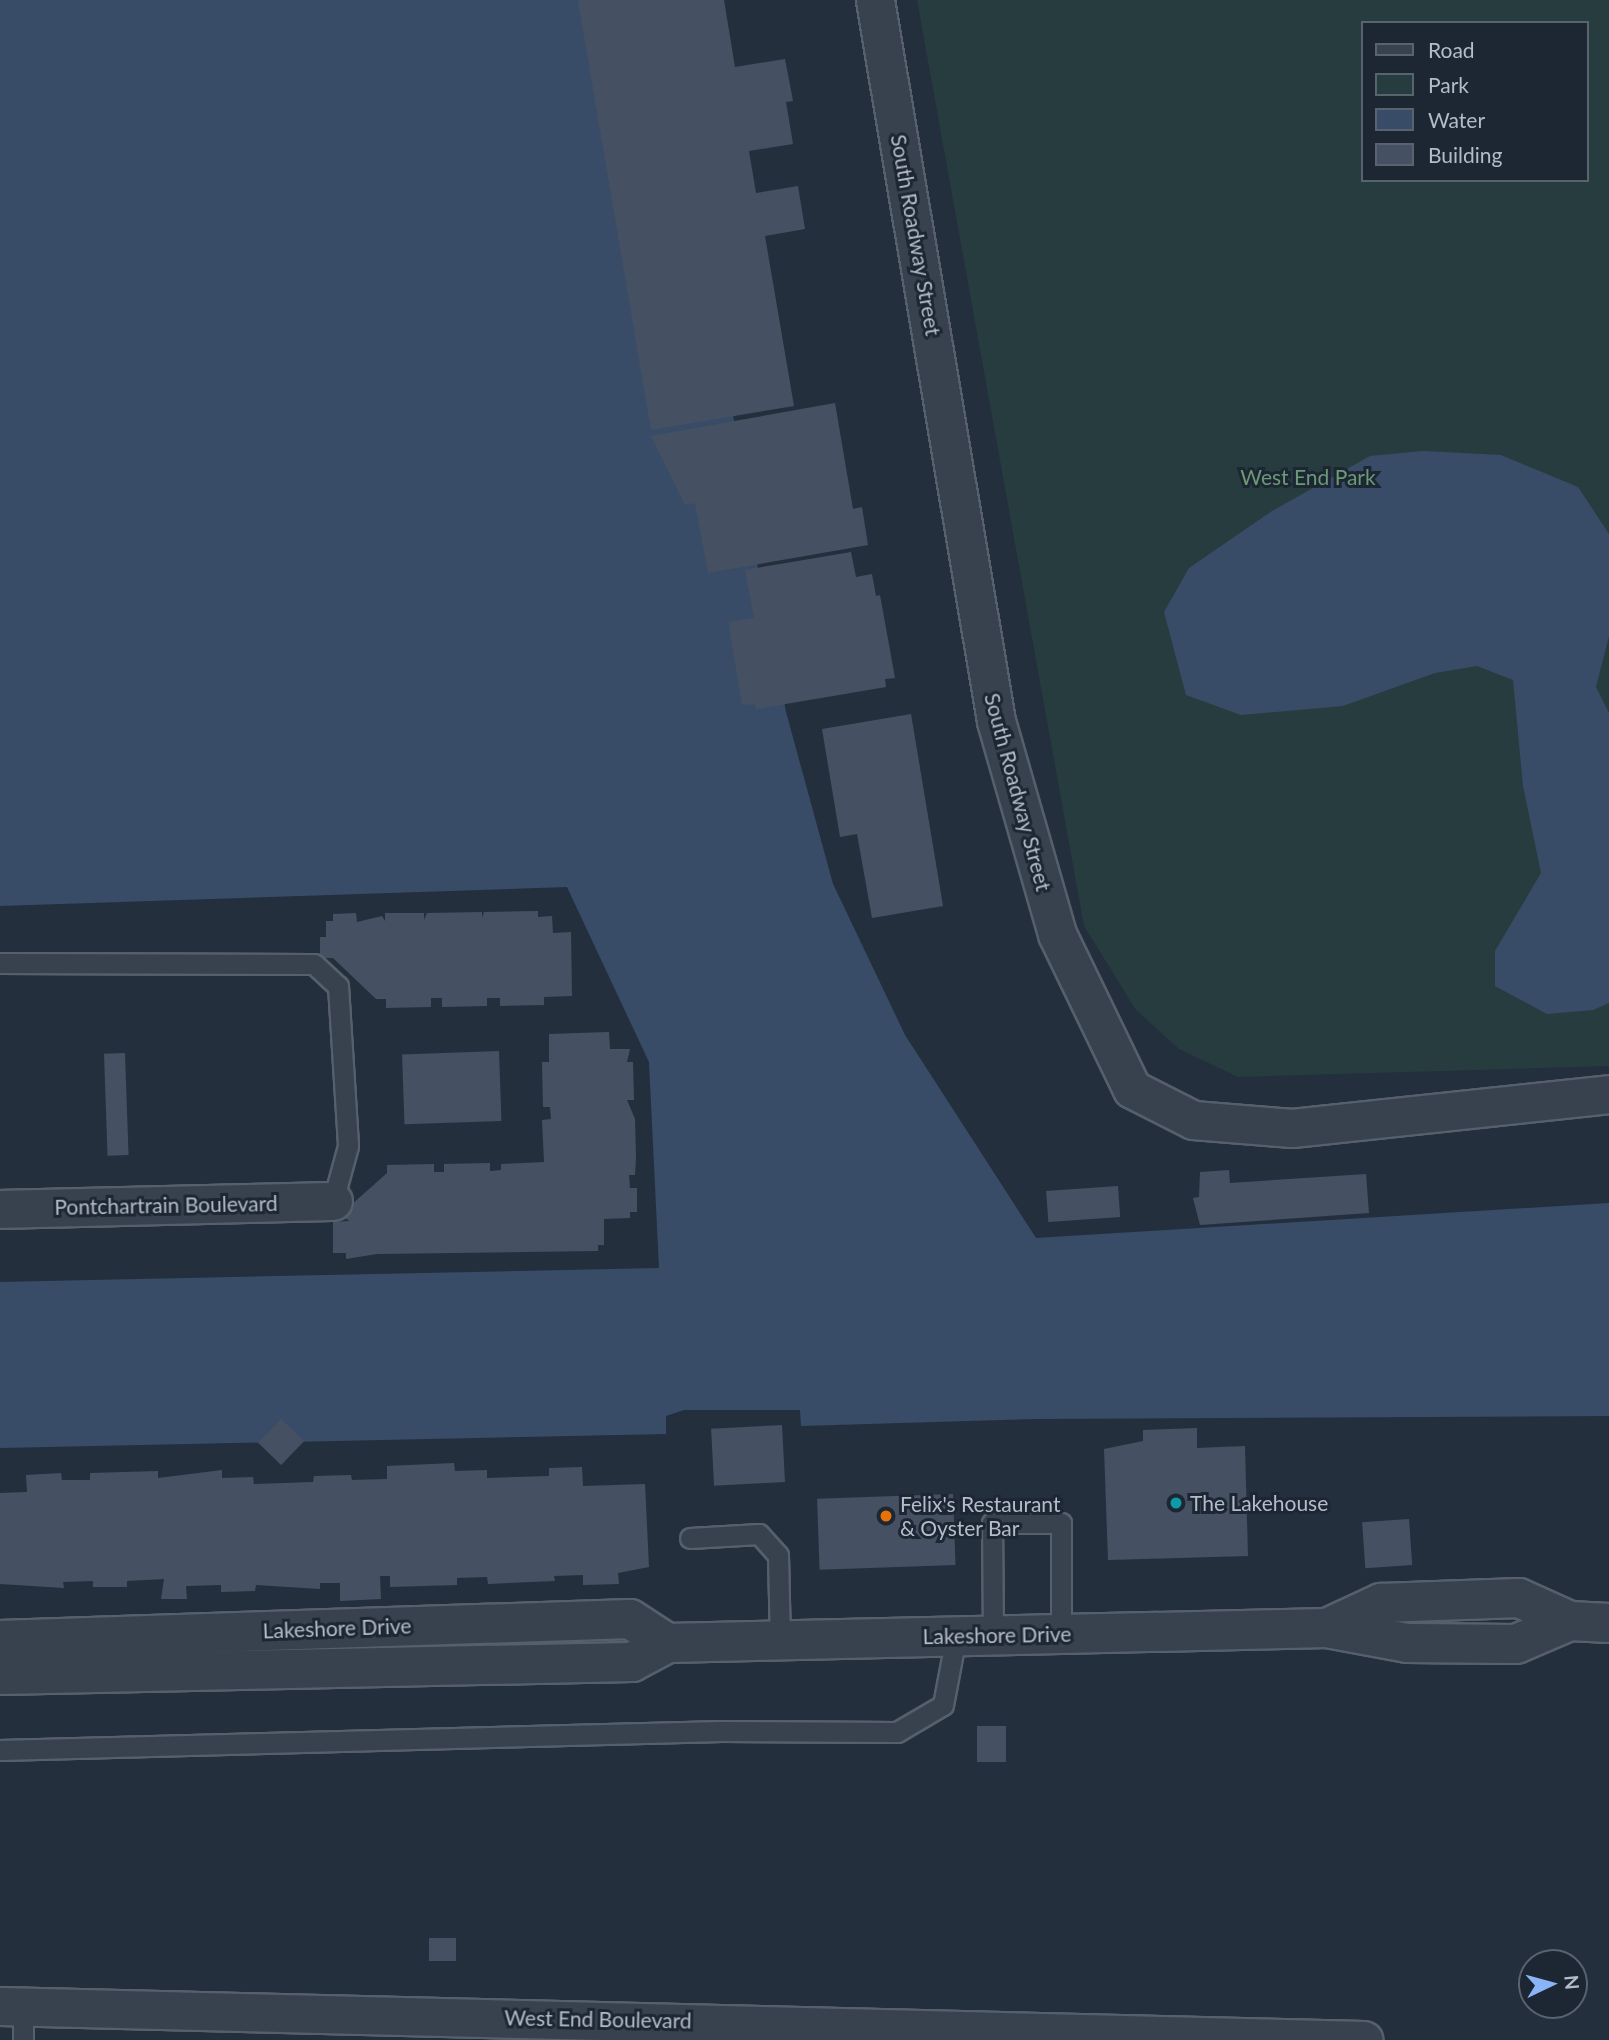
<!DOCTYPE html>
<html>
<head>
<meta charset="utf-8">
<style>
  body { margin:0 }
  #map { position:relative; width:1609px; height:2040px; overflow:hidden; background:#242f3e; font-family:Lato,sans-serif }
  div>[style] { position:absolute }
  .green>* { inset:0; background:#263c3f }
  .water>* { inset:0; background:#394c67 }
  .building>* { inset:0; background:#455162; transform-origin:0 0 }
  .roads { filter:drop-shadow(2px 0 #565f6c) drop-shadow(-2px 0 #565f6c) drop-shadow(0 2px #565f6c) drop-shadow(0 -2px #565f6c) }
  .service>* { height:19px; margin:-9.5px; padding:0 9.5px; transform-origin:9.5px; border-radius:9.5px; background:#38414e }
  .minor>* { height:37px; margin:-18.5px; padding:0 18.5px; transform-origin:18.5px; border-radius:18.5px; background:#38414e }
  .tertiary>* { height:38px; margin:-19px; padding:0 19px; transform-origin:19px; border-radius:19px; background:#38414e }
  .dots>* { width:19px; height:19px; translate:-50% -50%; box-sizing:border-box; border:4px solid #1d2633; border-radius:50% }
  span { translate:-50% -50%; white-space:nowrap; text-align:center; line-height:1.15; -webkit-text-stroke:6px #1d2633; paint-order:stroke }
  .street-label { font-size:21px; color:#b4bcc9 }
  .park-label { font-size:21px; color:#6b9a76 }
  .poi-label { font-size:21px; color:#b4bcc9 }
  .left { translate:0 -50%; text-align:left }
  .legend { position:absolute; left:1361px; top:21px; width:228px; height:161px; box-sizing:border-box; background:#1d2633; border:2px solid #59626f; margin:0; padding:9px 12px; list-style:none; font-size:21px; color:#b4bcc9 }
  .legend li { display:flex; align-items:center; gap:14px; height:35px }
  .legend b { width:35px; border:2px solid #59626f }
  .north { position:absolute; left:1518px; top:1949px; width:70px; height:70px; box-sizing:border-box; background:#1d2633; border:2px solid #59626f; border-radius:50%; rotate:85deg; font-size:19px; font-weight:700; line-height:28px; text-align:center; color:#b4bcc9 }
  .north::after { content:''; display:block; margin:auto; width:24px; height:32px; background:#8ab4f8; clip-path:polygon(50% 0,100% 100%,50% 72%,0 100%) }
</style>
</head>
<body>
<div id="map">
  <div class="green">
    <i style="clip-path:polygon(evenodd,917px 0,1609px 0,1609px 1066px,1238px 1077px,1179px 1049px,1136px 1010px,1084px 926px,917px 0,1362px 23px,1586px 23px,1586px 180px,1362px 180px,1362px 23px)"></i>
  </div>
  <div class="water">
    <i style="clip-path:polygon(0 0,674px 0,747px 512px,786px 712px,833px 884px,905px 1035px,1036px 1238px,1609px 1203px,1609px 1416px,1034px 1419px,801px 1426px,800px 1410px,684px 1410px,666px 1416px,666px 1434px,0 1448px,0 1282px,659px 1268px,649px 1062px,567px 887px,0 906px)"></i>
    <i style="clip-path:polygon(1423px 451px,1501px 455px,1578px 487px,1609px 534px,1609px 636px,1596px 687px,1609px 713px,1609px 1003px,1593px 1010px,1547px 1014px,1495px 986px,1495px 951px,1541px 873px,1523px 786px,1513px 680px,1477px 666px,1435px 673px,1343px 706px,1241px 715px,1186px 695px,1164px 612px,1189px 568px,1272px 511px,1370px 456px)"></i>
  </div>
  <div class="building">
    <i style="clip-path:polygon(578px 0,724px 0,735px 67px,785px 59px,793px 101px,786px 102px,793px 144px,749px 151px,756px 193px,798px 186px,805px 229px,765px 236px,794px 406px,651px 430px)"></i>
    <i style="clip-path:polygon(835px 403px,853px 509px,862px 507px,868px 545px,708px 573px,695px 503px,685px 505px,651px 436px)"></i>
    <i style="clip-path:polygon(851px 552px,856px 577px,872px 574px,876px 596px,880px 595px,895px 678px,885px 679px,886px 687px,756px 709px,755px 704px,742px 705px,729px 627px,729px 622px,754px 618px,745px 570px)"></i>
    <i style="clip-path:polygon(911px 714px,943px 906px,872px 918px,857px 834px,840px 837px,822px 729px)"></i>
    <i style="clip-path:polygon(538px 911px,538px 917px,552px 916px,553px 933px,571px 932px,572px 996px,544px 997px,544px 1005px,500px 1006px,500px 998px,487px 998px,487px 1006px,442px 1007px,442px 998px,431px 998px,431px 1007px,386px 1008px,386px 999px,376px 999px,333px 958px,320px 958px,320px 937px,326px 937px,326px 921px,333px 921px,333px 914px,356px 913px,357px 922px,382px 916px,385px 921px,385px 913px,424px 913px,424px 920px,427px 913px,482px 912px,482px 918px,484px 912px)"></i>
    <i style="clip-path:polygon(609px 1032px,610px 1049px,630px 1049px,627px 1062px,633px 1062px,634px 1100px,627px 1100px,635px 1119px,636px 1157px,635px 1175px,629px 1175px,630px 1188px,637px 1188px,637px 1212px,630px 1212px,630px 1218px,604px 1219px,604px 1245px,598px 1245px,598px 1251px,377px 1254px,346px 1259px,346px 1253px,333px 1253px,333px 1222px,349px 1221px,341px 1214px,387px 1173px,387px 1165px,434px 1164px,434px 1172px,444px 1172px,444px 1164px,490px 1163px,490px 1171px,501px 1170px,501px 1164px,544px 1162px,542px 1120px,551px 1119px,550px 1107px,543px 1107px,542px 1062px,549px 1062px,549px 1034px)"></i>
    <i style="left:499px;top:1051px;width:70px;height:97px;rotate:88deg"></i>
    <i style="left:125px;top:1053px;width:102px;height:21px;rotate:88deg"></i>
    <i style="clip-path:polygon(1229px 1170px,1230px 1183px,1366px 1174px,1369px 1213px,1200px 1225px,1193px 1198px,1199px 1197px,1200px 1172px)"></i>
    <i style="left:1118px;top:1186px;width:31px;height:72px;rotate:86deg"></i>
    <i style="left:281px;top:1419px;width:32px;height:33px;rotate:44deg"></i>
    <i style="left:782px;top:1425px;width:57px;height:71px;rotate:87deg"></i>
    <i style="clip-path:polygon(1197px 1428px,1197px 1448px,1245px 1446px,1248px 1556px,1108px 1560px,1104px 1449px,1143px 1441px,1143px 1430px)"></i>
    <i style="clip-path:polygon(454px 1463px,455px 1471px,487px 1470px,487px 1478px,549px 1476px,549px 1468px,582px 1467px,583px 1486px,645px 1484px,649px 1567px,618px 1573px,619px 1584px,583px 1585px,583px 1575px,554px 1576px,555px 1581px,488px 1584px,487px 1577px,457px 1578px,457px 1585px,390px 1587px,390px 1576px,380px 1576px,381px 1599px,340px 1601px,340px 1583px,320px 1583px,320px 1589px,256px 1585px,255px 1591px,221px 1592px,221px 1585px,186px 1586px,187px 1599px,161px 1599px,164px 1579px,127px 1581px,127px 1587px,93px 1587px,93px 1581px,63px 1582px,64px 1588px,0 1584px,0 1493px,27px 1492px,26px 1475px,61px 1473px,62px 1480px,90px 1480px,90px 1473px,158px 1471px,158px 1478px,222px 1470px,222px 1478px,253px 1477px,254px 1484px,313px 1482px,314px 1476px,351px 1475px,352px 1480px,387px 1479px,387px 1466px)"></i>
    <i style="left:953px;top:1494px;width:71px;height:136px;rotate:88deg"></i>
    <i style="left:1409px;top:1519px;width:46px;height:47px;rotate:86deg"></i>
    <i style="left:977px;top:1726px;width:29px;height:36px"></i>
    <i style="left:456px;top:1938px;width:23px;height:27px;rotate:90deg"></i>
  </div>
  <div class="roads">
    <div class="service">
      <i style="left:0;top:963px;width:314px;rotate:0.2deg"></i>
      <i style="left:314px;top:964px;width:33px;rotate:43deg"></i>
      <i style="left:338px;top:986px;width:160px;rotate:86.4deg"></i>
      <i style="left:348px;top:1146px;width:57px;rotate:105.3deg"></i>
      <i style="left:690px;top:1538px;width:69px;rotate:-3.3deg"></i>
      <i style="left:759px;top:1534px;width:28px;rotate:48deg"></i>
      <i style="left:778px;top:1555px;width:85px;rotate:88.7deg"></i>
      <i style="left:993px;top:1635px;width:112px;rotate:-90.5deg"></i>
      <i style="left:992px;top:1523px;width:69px"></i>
      <i style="left:1061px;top:1523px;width:111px;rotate:90deg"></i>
      <i style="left:0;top:1750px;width:722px;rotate:-1.51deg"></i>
      <i style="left:722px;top:1731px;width:175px;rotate:0.3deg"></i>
      <i style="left:897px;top:1732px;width:53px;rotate:-30.4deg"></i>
      <i style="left:943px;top:1705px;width:70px;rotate:-79.3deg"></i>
      <i style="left:23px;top:2040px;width:34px;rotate:-90deg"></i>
    </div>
    <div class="minor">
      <i style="left:875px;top:0;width:731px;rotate:80.47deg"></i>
      <i style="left:996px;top:721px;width:222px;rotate:74deg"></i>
      <i style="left:1057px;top:934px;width:172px;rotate:64.2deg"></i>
      <i style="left:1132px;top:1089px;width:68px;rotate:26.9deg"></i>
      <i style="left:1193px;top:1120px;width:99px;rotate:4.6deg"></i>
      <i style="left:1292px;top:1128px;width:319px;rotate:-6.1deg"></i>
      <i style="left:0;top:1209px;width:333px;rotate:-1.4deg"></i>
      <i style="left:0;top:2006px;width:1364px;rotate:1.43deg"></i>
    </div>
    <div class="tertiary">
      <i style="left:1327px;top:1628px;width:60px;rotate:-24.8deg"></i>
      <i style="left:1381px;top:1603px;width:138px;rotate:-2.1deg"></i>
      <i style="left:1519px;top:1598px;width:56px;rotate:24.3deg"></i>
      <i style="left:1570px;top:1621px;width:39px;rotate:3deg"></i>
      <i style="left:0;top:1640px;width:630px;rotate:-1.91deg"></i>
      <i style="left:630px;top:1619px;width:44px;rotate:33deg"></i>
      <i style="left:0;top:1675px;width:632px;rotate:-1.18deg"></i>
      <i style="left:632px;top:1662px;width:40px;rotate:-28deg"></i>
      <i style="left:667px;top:1643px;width:660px;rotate:-1.3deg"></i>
      <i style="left:1327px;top:1628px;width:81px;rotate:10.6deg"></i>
      <i style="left:1407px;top:1643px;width:109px;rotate:0.5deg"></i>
      <i style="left:1516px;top:1644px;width:59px;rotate:-23.1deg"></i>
    </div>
  </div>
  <div class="dots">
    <i style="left:1176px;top:1503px;background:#0f9aa8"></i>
    <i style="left:886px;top:1516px;background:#e8710a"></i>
  </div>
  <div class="street-label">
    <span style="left:916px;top:235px;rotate:80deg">South Roadway Street</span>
    <span style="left:1018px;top:792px;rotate:75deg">South Roadway Street</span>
    <span style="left:166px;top:1205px;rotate:-1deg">Pontchartrain Boulevard</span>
    <span style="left:337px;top:1628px;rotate:-2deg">Lakeshore Drive</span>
    <span style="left:997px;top:1635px;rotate:-1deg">Lakeshore Drive</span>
    <span style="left:598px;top:2019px;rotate:1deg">West End Boulevard</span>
  </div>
  <div class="park-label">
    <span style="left:1308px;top:477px">West End Park</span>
  </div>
  <div class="poi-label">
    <span class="left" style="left:1190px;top:1503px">The Lakehouse</span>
    <span class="left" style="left:900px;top:1516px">Felix's Restaurant<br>&amp; Oyster Bar</span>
  </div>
  <ul class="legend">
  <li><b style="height:9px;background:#38414e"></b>Road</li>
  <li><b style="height:19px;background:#263c3f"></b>Park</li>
  <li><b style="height:19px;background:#394c67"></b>Water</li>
  <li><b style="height:19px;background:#455162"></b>Building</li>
  </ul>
  <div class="north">N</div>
</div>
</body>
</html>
